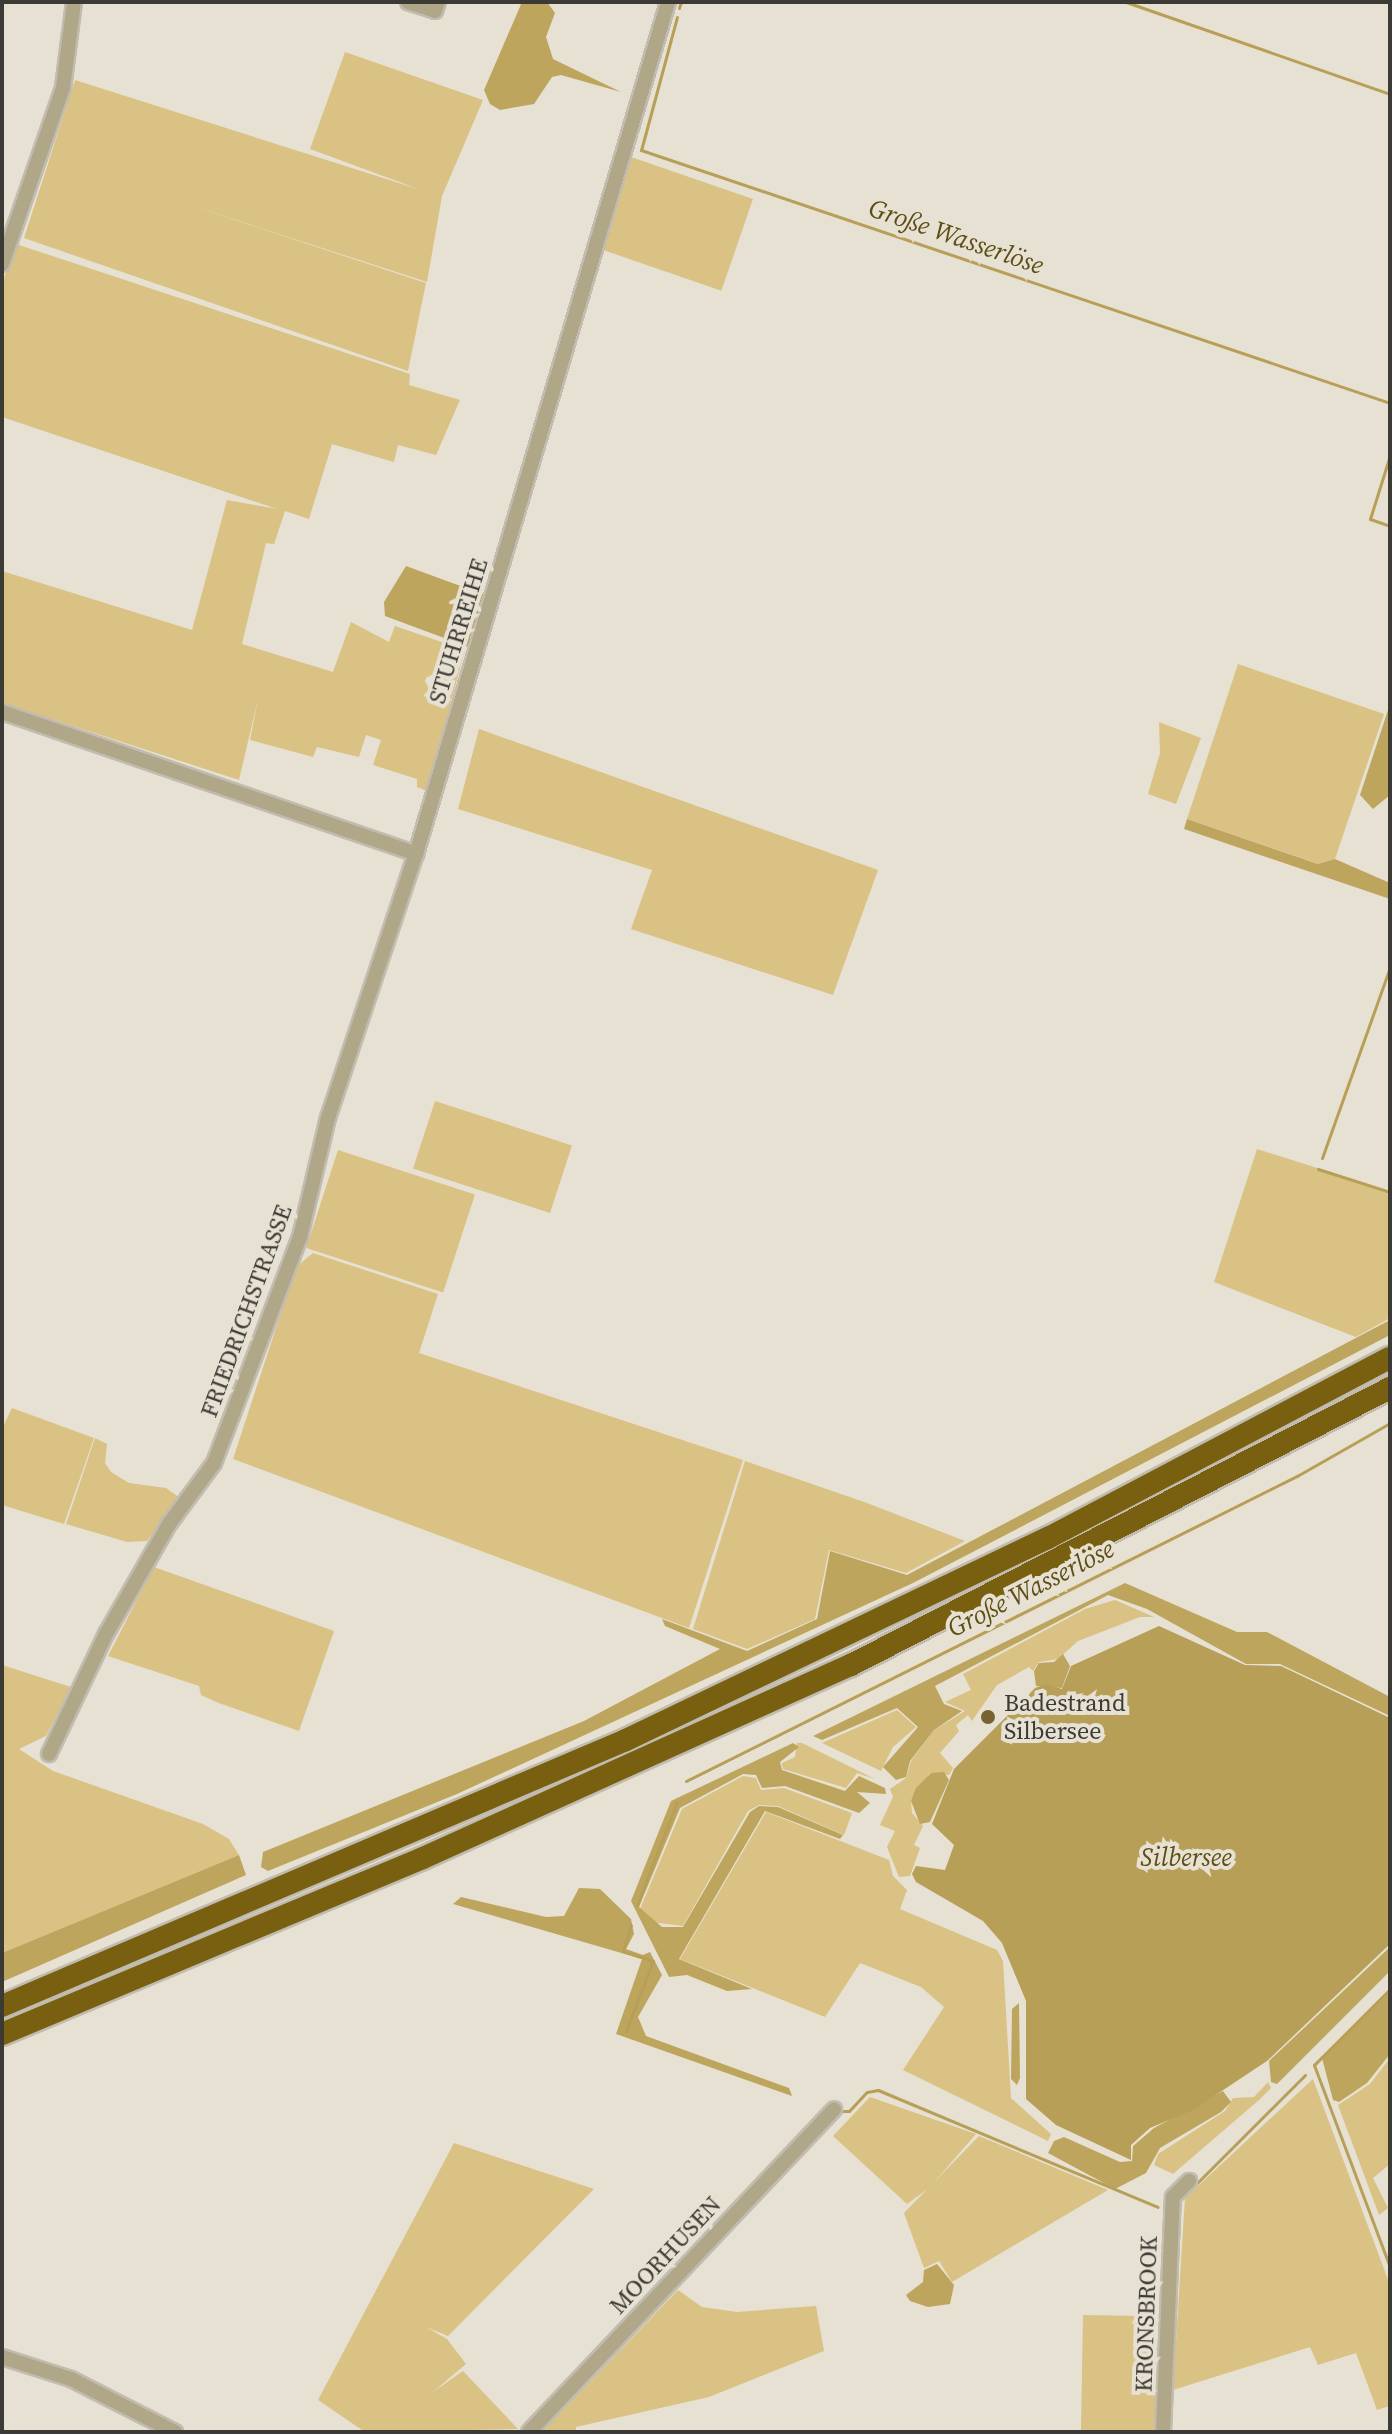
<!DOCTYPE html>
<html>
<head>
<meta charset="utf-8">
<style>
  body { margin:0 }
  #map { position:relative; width:1392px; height:2434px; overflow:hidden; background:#e6e1d2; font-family:"Source Serif 4",serif }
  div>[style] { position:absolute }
  .green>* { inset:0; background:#d9c283; transform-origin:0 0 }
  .forest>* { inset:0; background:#bea55d }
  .water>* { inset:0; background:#b89f57 }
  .stream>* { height:3px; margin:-1.5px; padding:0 1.5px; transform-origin:1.5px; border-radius:1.5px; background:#b89f57 }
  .roads { filter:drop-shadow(2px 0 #c1bcaf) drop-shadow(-2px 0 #c1bcaf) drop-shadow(0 2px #c1bcaf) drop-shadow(0 -2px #c1bcaf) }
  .minor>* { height:14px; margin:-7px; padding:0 7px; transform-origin:7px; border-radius:7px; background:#b0a688 }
  .highway>* { height:22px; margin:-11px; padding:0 11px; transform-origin:11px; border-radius:11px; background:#786010 }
  .dots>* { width:22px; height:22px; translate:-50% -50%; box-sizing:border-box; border:4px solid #e6e1d2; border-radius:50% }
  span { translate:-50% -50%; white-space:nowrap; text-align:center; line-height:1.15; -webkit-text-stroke:8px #e6e1d2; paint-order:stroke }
  .street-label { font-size:24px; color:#3c3a34 }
  .poi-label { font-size:24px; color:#3c3a34 }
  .left { translate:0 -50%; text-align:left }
  .water-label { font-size:26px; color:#5f4d16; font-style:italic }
  .frame { position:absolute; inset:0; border:4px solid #3c3a34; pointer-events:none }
</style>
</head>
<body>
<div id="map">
  <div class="green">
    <i style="clip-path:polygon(345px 52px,483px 100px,442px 196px,427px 282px,177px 201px,426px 283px,408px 371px,24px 238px,75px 80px,421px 190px,310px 149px)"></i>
    <i style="left:631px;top:157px;width:129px;height:97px;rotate:19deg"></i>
    <i style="clip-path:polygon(16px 244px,410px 374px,409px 385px,460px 400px,436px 455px,398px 445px,394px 462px,332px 444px,309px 519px,285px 511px,274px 544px,266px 543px,242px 644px,333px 672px,351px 622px,389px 642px,395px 626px,465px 650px,427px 791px,417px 787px,417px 779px,373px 765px,381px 740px,366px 735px,359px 757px,317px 747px,313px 757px,250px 740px,258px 699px,239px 780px,2px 703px,2px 571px,192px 630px,227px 500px,277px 509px,2px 417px,2px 284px)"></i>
    <i style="clip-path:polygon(1238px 664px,1384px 714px,1335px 859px,1319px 864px,1187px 819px)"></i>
    <i style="clip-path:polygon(1159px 722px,1201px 738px,1176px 804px,1148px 794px,1160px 753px)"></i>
    <i style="clip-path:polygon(479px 729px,878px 870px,833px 995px,631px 929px,652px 870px,458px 809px)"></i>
    <i style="left:435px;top:1101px;width:144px;height:71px;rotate:18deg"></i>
    <i style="clip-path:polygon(1257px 1149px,1390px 1191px,1390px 1318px,1356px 1337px,1214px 1282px)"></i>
    <i style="left:338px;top:1150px;width:144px;height:103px;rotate:18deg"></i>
    <i style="clip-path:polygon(313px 1253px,438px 1294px,419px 1353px,743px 1460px,689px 1628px,233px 1459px,296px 1267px)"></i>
    <i style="clip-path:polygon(12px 1408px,94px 1438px,64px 1524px,2px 1505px,2px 1429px)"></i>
    <i style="clip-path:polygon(95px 1438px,107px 1444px,105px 1463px,111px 1472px,129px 1483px,166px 1488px,180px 1498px,147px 1541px,127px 1542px,66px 1524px)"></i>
    <i style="clip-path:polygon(745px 1461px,867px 1503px,965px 1541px,906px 1573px,829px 1550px,815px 1619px,747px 1649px,693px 1629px)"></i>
    <i style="clip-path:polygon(154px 1567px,334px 1631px,299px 1731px,216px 1702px,201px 1695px,199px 1686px,108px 1656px)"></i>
    <i style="clip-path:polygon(1115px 1600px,1154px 1617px,1140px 1617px,1078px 1641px,1058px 1659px,1039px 1662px,1033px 1671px,1029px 1667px,997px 1685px,972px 1721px,968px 1715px,956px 1725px,959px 1731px,940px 1753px,953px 1768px,949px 1775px,930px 1773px,911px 1801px,912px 1813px,923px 1826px,914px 1845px,920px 1848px,910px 1876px,899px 1877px,887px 1847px,895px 1831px,880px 1825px,893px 1797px,890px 1789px,906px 1778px,911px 1761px,934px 1730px,965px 1711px,945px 1702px,971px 1690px,963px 1674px,1085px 1609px)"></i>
    <i style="clip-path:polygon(2px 1665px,71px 1687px,46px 1736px,19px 1749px,53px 1771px,203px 1824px,229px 1839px,239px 1855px,2px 1953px)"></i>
    <i style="clip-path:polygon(897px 1710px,916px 1727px,893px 1747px,881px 1771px,822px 1743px)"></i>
    <i style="clip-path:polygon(797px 1743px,802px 1743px,875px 1779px,857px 1773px,846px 1788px,783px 1769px,782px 1763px,795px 1757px)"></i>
    <i style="clip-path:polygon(743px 1776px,756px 1778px,761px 1790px,784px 1788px,852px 1813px,844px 1835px,778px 1806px,759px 1805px,748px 1811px,683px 1926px,651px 1922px,640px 1909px,682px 1809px)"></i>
    <i style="clip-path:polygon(766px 1812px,889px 1860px,893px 1876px,907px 1890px,900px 1909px,997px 1950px,1003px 1961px,1011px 2098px,1051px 2134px,1048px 2141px,903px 2070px,944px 2007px,921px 1987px,860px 1963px,825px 2017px,680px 1959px)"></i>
    <i style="clip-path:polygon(1390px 2058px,1390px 2164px,1373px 2178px,1388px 2208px,1379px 2215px,1338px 2105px,1370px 2084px)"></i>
    <i style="clip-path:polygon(1313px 2079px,1390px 2285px,1390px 2406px,1377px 2410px,1356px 2353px,1318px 2365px,1310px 2347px,1173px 2390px,1185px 2198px)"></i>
    <i style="clip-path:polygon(1268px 2082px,1271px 2088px,1259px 2100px,1173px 2174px,1154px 2165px,1158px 2154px,1225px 2111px,1233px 2098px,1254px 2097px)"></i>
    <i style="clip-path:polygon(870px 2097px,976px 2134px,929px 2188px,907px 2204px,833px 2136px)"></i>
    <i style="clip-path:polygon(979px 2136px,1108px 2190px,952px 2282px,939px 2261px,924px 2268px,904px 2213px)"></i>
    <i style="clip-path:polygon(454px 2143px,594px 2189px,448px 2336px,426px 2327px,447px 2339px,466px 2364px,433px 2392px,463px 2371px,518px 2429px,365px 2432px,318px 2400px)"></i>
    <i style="clip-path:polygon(678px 2290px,702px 2307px,737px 2312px,816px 2306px,824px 2351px,709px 2397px,576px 2427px,576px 2432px,542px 2432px)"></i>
    <i style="left:1083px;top:2315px;width:74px;height:117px;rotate:1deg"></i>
  </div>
  <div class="forest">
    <i style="clip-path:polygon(522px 2px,547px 2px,555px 13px,546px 37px,553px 59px,621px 92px,561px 75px,552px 77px,534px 104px,500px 110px,490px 104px,484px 90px)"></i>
    <i style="clip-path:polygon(406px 566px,485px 595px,471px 648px,385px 616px,384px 602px)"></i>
    <i style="clip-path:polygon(1390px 704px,1390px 795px,1373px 809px,1360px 795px)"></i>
    <i style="clip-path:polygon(1187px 819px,1318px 864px,1335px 859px,1390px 883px,1390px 899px,1184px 829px)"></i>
    <i style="clip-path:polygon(1390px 1320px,1390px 1335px,913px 1583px,457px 1794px,268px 1871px,261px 1867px,263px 1852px,584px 1721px,720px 1649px,665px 1626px,662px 1619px,747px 1651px,817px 1619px,830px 1551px,907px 1575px)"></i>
    <i style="clip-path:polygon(1125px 1583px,1237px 1632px,1267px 1632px,1390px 1697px,1390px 1716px,1280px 1664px,1246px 1664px,1147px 1609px,1108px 1595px,935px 1686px,944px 1704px,962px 1711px,934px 1730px,910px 1761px,906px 1777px,896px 1780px,883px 1767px,918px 1727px,897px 1708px,822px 1740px,813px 1736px)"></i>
    <i style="clip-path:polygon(1063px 1654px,1070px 1666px,1062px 1688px,1036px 1686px,1034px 1671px,1039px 1663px,1054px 1662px)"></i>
    <i style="clip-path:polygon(793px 1743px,799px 1747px,780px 1762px,782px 1770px,845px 1791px,859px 1776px,885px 1788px,886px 1794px,857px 1792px,870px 1803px,859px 1813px,785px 1786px,762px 1788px,756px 1775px,743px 1774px,680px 1808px,639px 1907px,662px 1927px,683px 1927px,750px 1812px,759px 1806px,778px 1807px,843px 1835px,840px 1839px,765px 1811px,679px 1959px,752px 1989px,727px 1991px,687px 1975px,669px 1977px,631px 1901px,671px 1801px)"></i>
    <i style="clip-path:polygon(944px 1772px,949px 1780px,930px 1822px,920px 1824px,911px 1801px,916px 1788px,931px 1773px)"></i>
    <i style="clip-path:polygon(239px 1855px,246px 1875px,2px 1982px,2px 1953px)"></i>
    <i style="clip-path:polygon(579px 1888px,600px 1889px,631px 1919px,634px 1934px,626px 1949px,643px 1955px,650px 1952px,662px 1975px,638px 2017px,646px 2036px,789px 2088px,792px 2096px,616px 2034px,642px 1959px,453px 1904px,461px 1897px,546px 1917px,564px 1916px)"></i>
    <i style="clip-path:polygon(1390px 1947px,1390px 1971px,1277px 2084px,1271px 2082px,1269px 2061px)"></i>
    <i style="clip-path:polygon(1390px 1992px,1390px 2054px,1367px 2083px,1339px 2102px,1333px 2100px,1322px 2058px)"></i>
    <i style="clip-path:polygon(1019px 2003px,1020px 2078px,1017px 2085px,1011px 2079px,1012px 2009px)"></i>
    <i style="clip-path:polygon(1223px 2091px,1231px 2102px,1221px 2112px,1160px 2148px,1146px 2173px,1115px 2189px,1048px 2153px,1054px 2141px,1064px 2137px,1120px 2162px,1132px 2161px,1133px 2146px,1154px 2128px)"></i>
    <i style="clip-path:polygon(937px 2264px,954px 2285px,950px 2304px,928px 2307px,910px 2301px,906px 2295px,923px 2282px,924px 2270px)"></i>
  </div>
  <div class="water">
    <i style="clip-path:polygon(1159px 1626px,1245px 1665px,1281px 1666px,1390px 1718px,1390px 1944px,1267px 2061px,1193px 2110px,1150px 2128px,1131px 2145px,1131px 2160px,1056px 2125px,1026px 2099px,1026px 2001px,1002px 1943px,983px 1921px,916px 1882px,912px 1874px,916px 1866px,945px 1870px,954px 1845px,932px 1824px,954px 1769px,1035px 1688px,1046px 1684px,1062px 1689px,1071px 1666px)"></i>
  </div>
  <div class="stream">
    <i style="left:1126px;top:2px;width:280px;rotate:19.2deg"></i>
    <i style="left:679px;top:8px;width:6px;rotate:-72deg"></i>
    <i style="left:677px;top:17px;width:138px;rotate:105.1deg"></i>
    <i style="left:641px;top:150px;width:791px;rotate:18.66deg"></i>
    <i style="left:1390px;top:455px;width:67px;rotate:107.4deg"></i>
    <i style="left:1370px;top:519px;width:21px;rotate:19deg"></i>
    <i style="left:1322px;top:1158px;width:203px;rotate:-70.4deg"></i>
    <i style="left:1318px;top:1169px;width:76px;rotate:17.7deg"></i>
    <i style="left:686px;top:1781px;width:683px;rotate:-26.53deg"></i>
    <i style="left:1297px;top:1476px;width:107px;rotate:-29.7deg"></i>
    <i style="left:637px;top:1905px;width:110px;rotate:-68.8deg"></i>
    <i style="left:1390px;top:1989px;width:107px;rotate:135deg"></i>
    <i style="left:1314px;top:2065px;width:216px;rotate:69.4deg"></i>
    <i style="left:626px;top:2031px;width:75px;rotate:-68.9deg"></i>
    <i style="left:653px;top:1961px;width:32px;rotate:-162deg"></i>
    <i style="left:623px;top:1951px;width:27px;rotate:-73deg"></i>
    <i style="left:839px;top:2111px;width:10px"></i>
    <i style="left:849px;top:2111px;width:26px;rotate:-47deg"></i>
    <i style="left:867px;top:2092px;width:11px;rotate:-10deg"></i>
    <i style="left:878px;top:2090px;width:303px;rotate:22.7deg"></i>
    <i style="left:1182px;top:2198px;width:174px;rotate:-45deg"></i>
  </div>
  <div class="roads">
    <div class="minor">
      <i style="left:408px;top:2px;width:28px;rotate:18deg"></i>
      <i style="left:435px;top:11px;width:9px;rotate:-72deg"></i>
      <i style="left:2px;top:264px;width:186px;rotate:-70.9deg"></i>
      <i style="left:63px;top:88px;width:87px;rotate:-82.7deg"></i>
      <i style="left:2px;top:712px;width:438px;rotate:18.9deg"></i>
      <i style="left:49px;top:1754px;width:133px;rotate:-64.6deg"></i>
      <i style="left:106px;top:1634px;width:127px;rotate:-60.2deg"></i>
      <i style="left:169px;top:1524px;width:76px;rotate:-53.6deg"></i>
      <i style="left:214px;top:1463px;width:242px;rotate:-69.2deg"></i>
      <i style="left:300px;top:1237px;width:122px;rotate:-76.8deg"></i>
      <i style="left:328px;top:1118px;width:278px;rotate:-71.6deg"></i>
      <i style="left:416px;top:854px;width:888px;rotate:-73.52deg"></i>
      <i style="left:2px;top:2357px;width:72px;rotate:17.7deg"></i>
      <i style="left:71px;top:2379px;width:117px;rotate:27deg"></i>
      <i style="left:529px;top:2432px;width:444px;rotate:-46.6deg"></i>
      <i style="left:1163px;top:2432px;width:235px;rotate:-87.6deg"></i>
      <i style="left:1173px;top:2197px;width:23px;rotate:-45deg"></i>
    </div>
    <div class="highway">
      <i style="left:2px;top:2006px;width:678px;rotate:-23.09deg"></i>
      <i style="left:626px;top:1740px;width:468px;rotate:-25.6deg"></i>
      <i style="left:1048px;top:1538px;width:386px;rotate:-27.8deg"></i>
      <i style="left:2px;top:2034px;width:456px;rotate:-22.7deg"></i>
      <i style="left:423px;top:1858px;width:470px;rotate:-24.3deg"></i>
      <i style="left:851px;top:1665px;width:606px;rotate:-27.2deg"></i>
    </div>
  </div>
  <div class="dots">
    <i style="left:988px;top:1717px;background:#756432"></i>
  </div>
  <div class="street-label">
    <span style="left:458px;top:631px;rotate:-73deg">STUHRREIHE</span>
    <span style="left:246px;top:1311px;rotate:-70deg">FRIEDRICHSTRASSE</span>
    <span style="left:665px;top:2255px;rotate:-47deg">MOORHUSEN</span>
    <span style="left:1146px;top:2314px;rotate:-88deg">KRONSBROOK</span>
  </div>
  <div class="poi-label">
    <span class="left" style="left:1004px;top:1717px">Badestrand<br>Silbersee</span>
  </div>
  <div class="water-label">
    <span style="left:956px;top:237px;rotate:19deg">Große Wasserlöse</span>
    <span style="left:1031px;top:1589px;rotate:-27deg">Große Wasserlöse</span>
    <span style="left:1186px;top:1858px">Silbersee</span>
  </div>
  <div class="frame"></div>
</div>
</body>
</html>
